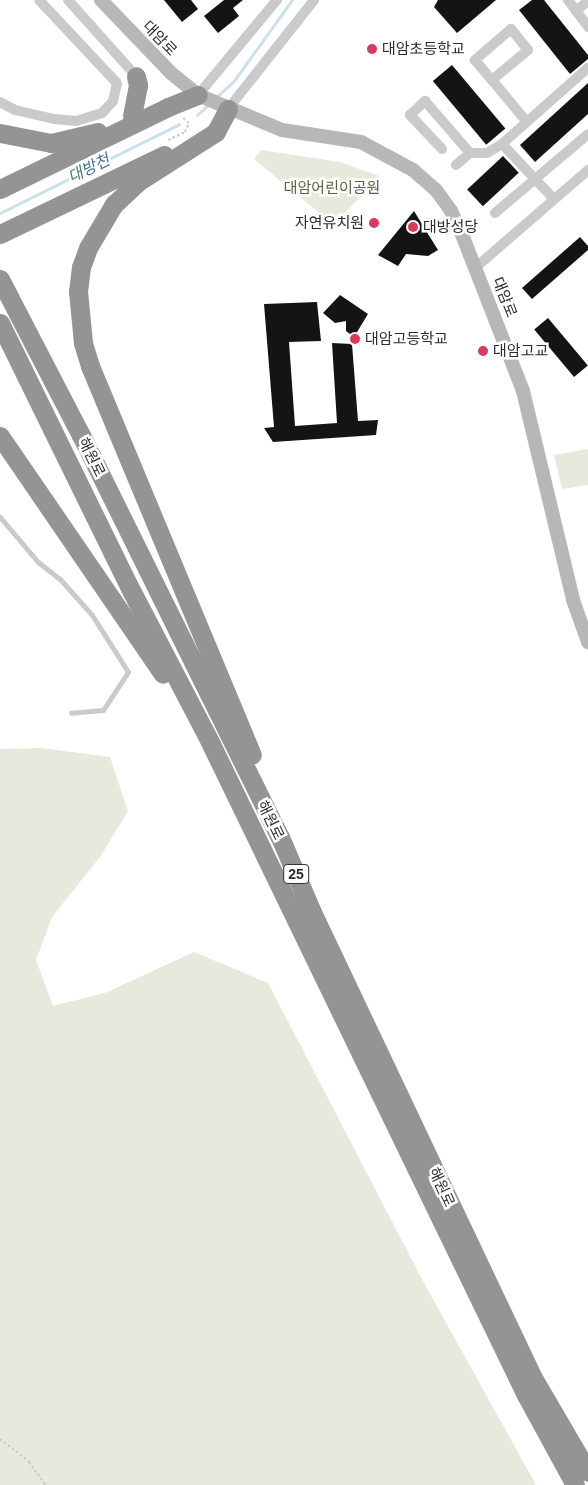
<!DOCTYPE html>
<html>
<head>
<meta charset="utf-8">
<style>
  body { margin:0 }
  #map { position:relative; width:588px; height:1485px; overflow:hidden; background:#fff; font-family:Arial,"Noto Sans KR",sans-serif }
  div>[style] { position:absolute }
  .green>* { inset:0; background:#e5eadc }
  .stream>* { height:3px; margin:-1.5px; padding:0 1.5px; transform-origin:1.5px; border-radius:1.5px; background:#c9e1e8 }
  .building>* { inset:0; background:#141414; transform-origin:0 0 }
  .path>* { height:2px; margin-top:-1px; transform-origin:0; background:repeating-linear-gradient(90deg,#cacaca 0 2.5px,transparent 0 5px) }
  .lane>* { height:5px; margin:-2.5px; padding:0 2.5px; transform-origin:2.5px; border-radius:2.5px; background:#cacaca }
  .street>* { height:10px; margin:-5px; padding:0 5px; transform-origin:5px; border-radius:5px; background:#cacaca }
  .secondary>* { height:14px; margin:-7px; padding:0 7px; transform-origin:7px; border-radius:7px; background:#b7b7b7 }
  .highway>* { height:19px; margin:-9.5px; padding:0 9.5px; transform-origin:9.5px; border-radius:9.5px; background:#949494 }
  .dots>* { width:14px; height:14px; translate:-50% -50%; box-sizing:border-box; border:2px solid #fff; border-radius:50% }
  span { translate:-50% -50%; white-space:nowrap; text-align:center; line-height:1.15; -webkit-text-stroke:5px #fff; paint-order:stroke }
  .shield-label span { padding:1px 4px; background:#fff; border:1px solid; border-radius:4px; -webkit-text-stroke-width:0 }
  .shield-label { font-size:14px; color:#2d2d2d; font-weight:700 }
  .street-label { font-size:15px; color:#2d2d2d }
  .poi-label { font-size:15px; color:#2d2d2d }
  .left { translate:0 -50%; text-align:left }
  .right { translate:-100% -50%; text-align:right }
  .park-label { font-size:15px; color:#56653e }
  .water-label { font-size:16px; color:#417889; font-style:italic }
</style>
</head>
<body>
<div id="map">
  <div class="green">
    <i style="clip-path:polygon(261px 150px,340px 162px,379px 176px,334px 225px,254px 159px)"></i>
    <i style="clip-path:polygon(588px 449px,588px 485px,562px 489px,554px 455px)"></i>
    <i style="clip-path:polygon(42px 748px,110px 757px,128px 811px,100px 857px,52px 917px,36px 960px,53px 1006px,105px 993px,194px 952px,268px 983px,424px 1283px,536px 1485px,0 1485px,0 749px)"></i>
  </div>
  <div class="stream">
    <i style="left:215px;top:98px;width:24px;rotate:-42deg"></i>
    <i style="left:233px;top:82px;width:101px;rotate:-54.3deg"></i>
    <i style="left:197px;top:115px;width:16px;rotate:-43deg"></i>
    <i style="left:0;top:213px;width:200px;rotate:-26.4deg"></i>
  </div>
  <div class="building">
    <i style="clip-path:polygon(164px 0,191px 0,198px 9px,182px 22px)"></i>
    <i style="clip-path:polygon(224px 0,243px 0,233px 8px,239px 16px,218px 33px,204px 16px)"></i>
    <i style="clip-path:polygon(438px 0,496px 0,457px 33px,434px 7px)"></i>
    <i style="clip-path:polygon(532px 0,544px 0,588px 55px,588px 59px,570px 74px,519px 10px)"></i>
    <i style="left:452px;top:65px;width:83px;height:25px;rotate:50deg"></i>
    <i style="clip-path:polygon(588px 83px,588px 114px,535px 162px,520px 145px)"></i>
    <i style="left:503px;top:156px;width:23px;height:49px;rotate:47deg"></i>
    <i style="clip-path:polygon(414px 211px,438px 250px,428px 256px,406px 254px,398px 266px,378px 255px)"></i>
    <i style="clip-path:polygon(580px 237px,588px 246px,588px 250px,532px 299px,522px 288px)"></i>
    <i style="clip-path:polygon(340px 295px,368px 314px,354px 337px,346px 331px,346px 321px,335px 323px,323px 313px)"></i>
    <i style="clip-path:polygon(317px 302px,321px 341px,289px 342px,295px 426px,337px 423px,332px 343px,352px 344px,358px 421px,378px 420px,376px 435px,273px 442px,264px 428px,274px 427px,264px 304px)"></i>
    <i style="left:548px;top:318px;width:62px;height:18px;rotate:50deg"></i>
  </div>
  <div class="path">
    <i style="left:168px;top:140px;width:19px;rotate:-25deg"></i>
    <i style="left:185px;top:132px;width:10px;rotate:-66deg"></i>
    <i style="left:189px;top:123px;width:9px;rotate:-139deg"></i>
    <i style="left:0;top:1439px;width:37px;rotate:38deg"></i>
    <i style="left:29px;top:1462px;width:29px;rotate:54deg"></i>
  </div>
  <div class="lane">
    <i style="left:0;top:517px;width:59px;rotate:49.8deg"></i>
    <i style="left:38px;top:562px;width:28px;rotate:38deg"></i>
    <i style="left:60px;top:579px;width:48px;rotate:48.4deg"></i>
    <i style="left:92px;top:615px;width:67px;rotate:57.7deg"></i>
    <i style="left:128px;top:672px;width:45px;rotate:123.3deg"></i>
    <i style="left:103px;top:710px;width:32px;rotate:175deg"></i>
  </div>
  <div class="street">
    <i style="left:68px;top:0;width:102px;rotate:48.2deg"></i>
    <i style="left:568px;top:0;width:34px;rotate:53deg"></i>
    <i style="left:576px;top:11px;width:16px;rotate:-40deg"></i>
    <i style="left:492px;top:80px;width:47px;rotate:-39.8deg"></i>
    <i style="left:528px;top:50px;width:27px;rotate:-129deg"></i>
    <i style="left:511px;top:29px;width:48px;rotate:139.3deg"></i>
    <i style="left:475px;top:60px;width:26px;rotate:50deg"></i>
    <i style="left:492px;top:80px;width:53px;rotate:50.3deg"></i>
    <i style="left:198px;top:95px;width:124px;rotate:-50.3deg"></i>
    <i style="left:0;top:102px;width:17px;rotate:28deg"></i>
    <i style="left:15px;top:110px;width:40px;rotate:13deg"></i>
    <i style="left:54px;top:119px;width:22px;rotate:5deg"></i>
    <i style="left:76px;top:121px;width:27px;rotate:-17deg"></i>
    <i style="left:102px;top:113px;width:16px;rotate:-47deg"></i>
    <i style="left:113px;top:101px;width:17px;rotate:-77deg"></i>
    <i style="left:117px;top:84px;width:2px;rotate:-117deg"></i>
    <i style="left:116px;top:82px;width:112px;rotate:-133.2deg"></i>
    <i style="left:228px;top:109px;width:139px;rotate:-51.7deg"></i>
    <i style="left:502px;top:144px;width:76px;rotate:46.6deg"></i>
    <i style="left:442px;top:149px;width:47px;rotate:-133.3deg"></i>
    <i style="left:410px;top:115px;width:21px;rotate:-43deg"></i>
    <i style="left:425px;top:101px;width:69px;rotate:49.1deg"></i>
    <i style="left:456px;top:165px;width:18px;rotate:-41deg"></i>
    <i style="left:470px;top:153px;width:17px"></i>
    <i style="left:487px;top:153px;width:17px;rotate:-31deg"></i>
    <i style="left:502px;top:144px;width:115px;rotate:-41.5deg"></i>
    <i style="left:495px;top:213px;width:122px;rotate:-40.3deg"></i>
    <i style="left:475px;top:268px;width:150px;rotate:-40.9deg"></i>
  </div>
  <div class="secondary">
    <i style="left:101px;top:0;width:101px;rotate:46.2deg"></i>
    <i style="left:171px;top:73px;width:35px;rotate:39deg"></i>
    <i style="left:198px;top:95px;width:91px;rotate:22.6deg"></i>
    <i style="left:282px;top:130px;width:80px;rotate:8.6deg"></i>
    <i style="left:361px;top:142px;width:59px;rotate:28.3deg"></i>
    <i style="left:413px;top:170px;width:30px;rotate:41deg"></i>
    <i style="left:436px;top:190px;width:26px;rotate:54deg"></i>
    <i style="left:451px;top:211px;width:29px;rotate:65deg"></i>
    <i style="left:463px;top:237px;width:165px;rotate:68.7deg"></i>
    <i style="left:523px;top:391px;width:215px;rotate:76.5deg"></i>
    <i style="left:573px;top:600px;width:45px;rotate:70.3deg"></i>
  </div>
  <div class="highway">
    <i style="left:228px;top:109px;width:26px;rotate:118deg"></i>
    <i style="left:216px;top:132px;width:91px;rotate:147.5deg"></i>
    <i style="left:139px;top:181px;width:34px;rotate:137deg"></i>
    <i style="left:114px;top:204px;width:51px;rotate:120.6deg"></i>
    <i style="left:88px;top:248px;width:20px;rotate:110deg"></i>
    <i style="left:81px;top:267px;width:24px;rotate:97deg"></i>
    <i style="left:78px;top:291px;width:52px;rotate:84.5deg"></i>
    <i style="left:83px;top:343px;width:24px;rotate:73deg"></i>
    <i style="left:90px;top:366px;width:421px;rotate:67.4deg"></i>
    <i style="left:132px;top:116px;width:32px;rotate:-79deg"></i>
    <i style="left:138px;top:85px;width:9px;rotate:-103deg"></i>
    <i style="left:0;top:133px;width:52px;rotate:11.1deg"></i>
    <i style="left:51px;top:143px;width:48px;rotate:-13.2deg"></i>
    <i style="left:0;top:189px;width:187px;rotate:-26deg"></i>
    <i style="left:168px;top:107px;width:32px;rotate:-22deg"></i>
    <i style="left:0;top:234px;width:182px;rotate:-25.7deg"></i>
    <i style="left:0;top:279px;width:176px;rotate:62.6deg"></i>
    <i style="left:81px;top:435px;width:449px;rotate:63.7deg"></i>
    <i style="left:280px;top:837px;width:82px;rotate:66.9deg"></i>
    <i style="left:312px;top:912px;width:514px;rotate:64.63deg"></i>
    <i style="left:532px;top:1376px;width:111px;rotate:59.7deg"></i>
    <i style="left:0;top:323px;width:300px;rotate:63.9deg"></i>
    <i style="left:132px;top:592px;width:169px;rotate:62.5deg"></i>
    <i style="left:210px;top:742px;width:725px;rotate:64.18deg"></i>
    <i style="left:526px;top:1395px;width:102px;rotate:61.4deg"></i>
    <i style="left:0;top:436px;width:288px;rotate:55.6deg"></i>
  </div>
  <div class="dots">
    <i style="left:372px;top:49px;background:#d83b5e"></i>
    <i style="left:374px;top:223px;background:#d83b5e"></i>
    <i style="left:413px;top:227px;background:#d83b5e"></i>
    <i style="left:355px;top:339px;background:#d83b5e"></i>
    <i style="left:483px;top:351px;background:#d83b5e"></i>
  </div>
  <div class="shield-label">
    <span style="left:296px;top:874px">25</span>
  </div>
  <div class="street-label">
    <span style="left:160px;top:38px;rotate:46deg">대암로</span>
    <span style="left:505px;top:297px;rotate:68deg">대암로</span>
    <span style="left:92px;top:457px;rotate:64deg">해원로</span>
    <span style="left:271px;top:820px;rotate:64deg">해원로</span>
    <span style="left:442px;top:1187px;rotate:65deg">해원로</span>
  </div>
  <div class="poi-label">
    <span class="left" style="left:382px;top:49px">대암초등학교</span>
    <span class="right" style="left:364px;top:223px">자연유치원</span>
    <span class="left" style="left:423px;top:227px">대방성당</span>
    <span class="left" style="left:365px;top:339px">대암고등학교</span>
    <span class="left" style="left:493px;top:351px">대암고교</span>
  </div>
  <div class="park-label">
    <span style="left:332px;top:188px">대암어린이공원</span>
  </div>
  <div class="water-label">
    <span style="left:89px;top:169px;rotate:-26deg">대방천</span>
  </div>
</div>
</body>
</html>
